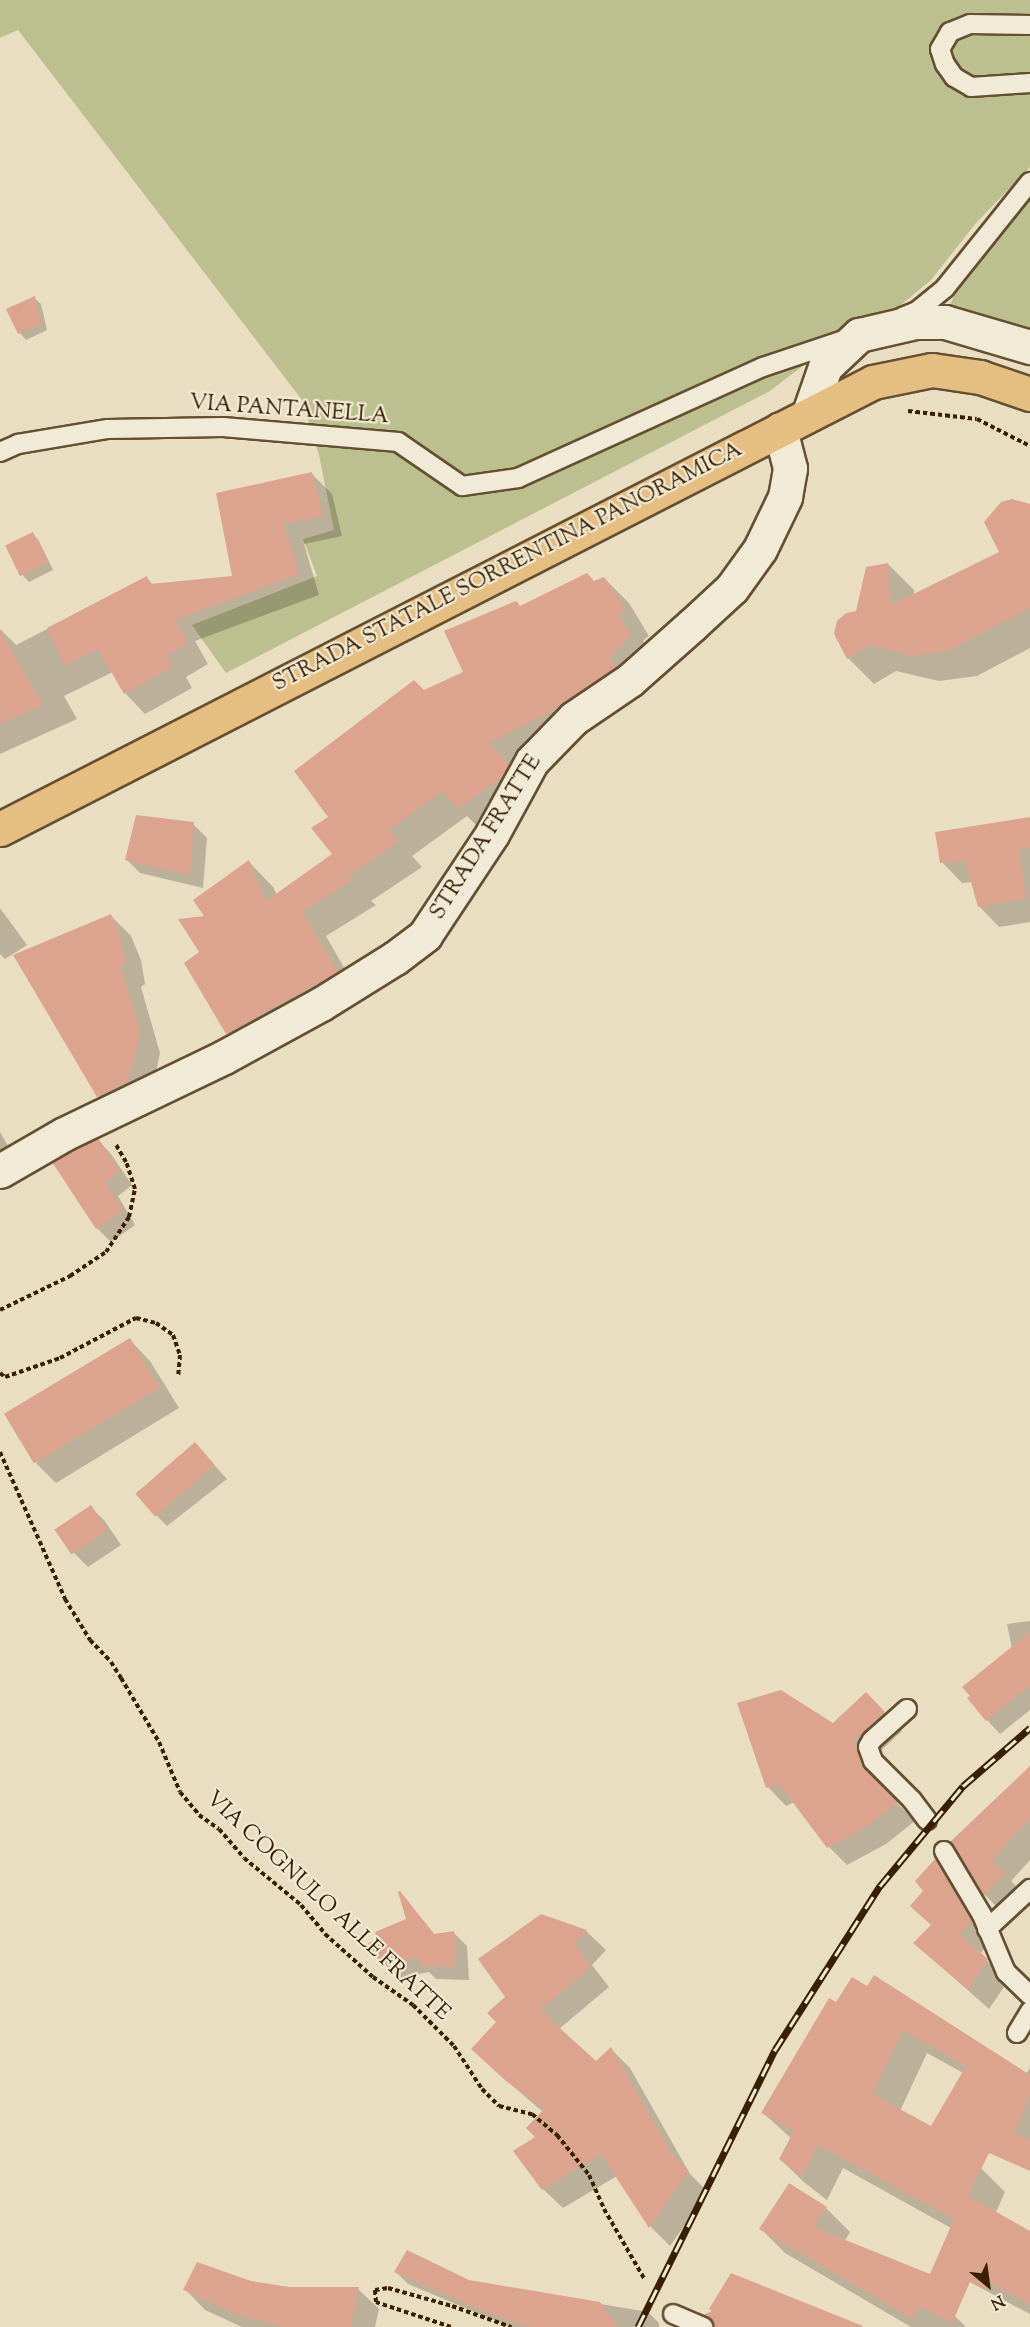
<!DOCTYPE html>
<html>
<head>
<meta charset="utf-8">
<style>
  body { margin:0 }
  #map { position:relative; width:1030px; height:2327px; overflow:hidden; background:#eadec2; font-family:"Sorts Mill Goudy",serif }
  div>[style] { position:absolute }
  .green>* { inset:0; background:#bcc08f }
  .shadow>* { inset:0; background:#0003 }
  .building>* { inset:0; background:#dca48f; transform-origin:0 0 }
  .path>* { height:4px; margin-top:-2px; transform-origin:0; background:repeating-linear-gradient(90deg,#371f00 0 4.5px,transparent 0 7.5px) }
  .roads { filter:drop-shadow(2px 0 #644f30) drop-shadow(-2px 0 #644f30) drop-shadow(0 2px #644f30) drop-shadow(0 -2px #644f30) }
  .lane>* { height:18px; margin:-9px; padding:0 9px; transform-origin:9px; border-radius:9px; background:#f1ead7 }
  .street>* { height:33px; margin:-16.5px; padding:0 16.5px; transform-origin:16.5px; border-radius:16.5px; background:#f1ead7 }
  .primary>* { height:33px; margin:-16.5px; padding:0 16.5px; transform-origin:16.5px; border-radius:16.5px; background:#e5bf81 }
  .rail>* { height:7px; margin-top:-3.5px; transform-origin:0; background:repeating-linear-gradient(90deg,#f1ead7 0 14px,#371f00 0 28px); box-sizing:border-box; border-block:2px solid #371f00 }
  span { translate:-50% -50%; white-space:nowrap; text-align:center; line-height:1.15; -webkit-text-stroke:4.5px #f1ead7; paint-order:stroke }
  .street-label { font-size:22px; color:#371f00 }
  .north { position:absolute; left:958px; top:2255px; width:60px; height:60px; -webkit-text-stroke:4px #f1ead7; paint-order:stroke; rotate:151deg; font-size:16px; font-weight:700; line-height:24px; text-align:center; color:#371f00 }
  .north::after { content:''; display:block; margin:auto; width:21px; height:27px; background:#371f00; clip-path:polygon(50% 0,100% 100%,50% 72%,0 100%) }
</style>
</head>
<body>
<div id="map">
  <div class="green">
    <i style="clip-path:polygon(0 0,1030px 0,1030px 167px,976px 223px,931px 280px,896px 309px,860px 322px,770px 391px,226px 673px,192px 625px,317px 576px,303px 539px,334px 530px,319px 455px,302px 400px,18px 30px,0 38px)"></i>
    <i style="clip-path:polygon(1030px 194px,1030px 342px,954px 311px,950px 305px,962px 279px)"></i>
  </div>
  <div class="shadow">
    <i style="clip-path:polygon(34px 298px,41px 304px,47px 330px,26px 340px,20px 333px,8px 310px)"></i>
    <i style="clip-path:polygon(311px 473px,332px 494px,342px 536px,304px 544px,319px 595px,195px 641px,208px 664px,186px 677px,192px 688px,145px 714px,125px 693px,113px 672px,64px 696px,77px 719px,0 754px,0 629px,16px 645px,147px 578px,153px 585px,234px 577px)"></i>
    <i style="clip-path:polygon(1030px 510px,1030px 648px,977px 676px,939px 681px,896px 671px,874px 684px,848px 658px,857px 612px,888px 564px,914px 590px,914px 595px,1002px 552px)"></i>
    <i style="clip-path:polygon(33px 534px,39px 541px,53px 570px,29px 582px,23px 576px)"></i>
    <i style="clip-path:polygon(604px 578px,629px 603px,649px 636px,643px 641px,655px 661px,483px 832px,467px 816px,412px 856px,422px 867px,371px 901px,376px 905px,326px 936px,361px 997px,252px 1058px,228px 1033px,186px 964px,201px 953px,206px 918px,249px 862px,273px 887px,277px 895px,334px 854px,330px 817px,424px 692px,464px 672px,521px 608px)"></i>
    <i style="clip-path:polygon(1030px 819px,1030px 922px,999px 927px,979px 906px,973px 882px,962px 883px,942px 862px)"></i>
    <i style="clip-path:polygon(193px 824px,207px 838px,203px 888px,140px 873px,127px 860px)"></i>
    <i style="clip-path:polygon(0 908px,27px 945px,5px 959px,0 954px)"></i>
    <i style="clip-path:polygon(111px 916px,131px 936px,141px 960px,145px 984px,141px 987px,160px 1053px,153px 1086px,119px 1117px,99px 1096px)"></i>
    <i style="clip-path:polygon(0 1132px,16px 1160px,0 1169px)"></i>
    <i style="clip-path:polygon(98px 1140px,111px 1154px,132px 1185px,118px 1196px,135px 1225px,111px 1242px,97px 1228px,54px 1163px)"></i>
    <i style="clip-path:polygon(130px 1340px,150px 1361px,179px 1408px,56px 1483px,36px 1463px)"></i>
    <i style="clip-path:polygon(208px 1458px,227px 1479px,167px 1526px,153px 1512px)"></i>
    <i style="clip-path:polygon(90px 1507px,104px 1520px,121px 1545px,88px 1567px,74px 1553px)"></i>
    <i style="clip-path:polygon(1030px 1621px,1030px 1710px,1000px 1734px,987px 1720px,1012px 1649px,1007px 1624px)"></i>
    <i style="clip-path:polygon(866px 1695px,902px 1731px,871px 1760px,883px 1789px,915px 1821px,886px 1844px,847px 1865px,829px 1847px,795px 1802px,786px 1806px,768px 1787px)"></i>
    <i style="clip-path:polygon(1030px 1770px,1030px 1860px,1011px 1881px,1024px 1894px,1005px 1915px,985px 1895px,952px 1842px)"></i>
    <i style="clip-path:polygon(936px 1861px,955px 1881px,991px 1941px,980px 1954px,1008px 1981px,989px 2009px,915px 1943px,932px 1926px,925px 1891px)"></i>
    <i style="clip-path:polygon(399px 1893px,436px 1936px,453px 1932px,467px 1946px,469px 1980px,436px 1979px,429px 1972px,400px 1978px,379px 1959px,408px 1920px)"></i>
    <i style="clip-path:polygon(541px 1916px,586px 1931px,606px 1950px,592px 1965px,609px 1987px,559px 2029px,596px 2063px,611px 2049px,630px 2068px,690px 2174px,708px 2192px,670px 2246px,651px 2227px,617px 2176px,563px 2208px,543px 2189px,538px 2137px,543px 2112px,493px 2069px,498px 2022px)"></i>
    <i style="clip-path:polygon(830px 2000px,1026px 2074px,1030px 2068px,1030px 2157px,963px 2073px,927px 2053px,900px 2111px,981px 2168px,1005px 2192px,996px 2212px,1030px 2233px,1030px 2314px,964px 2279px,951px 2228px,843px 2168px,827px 2200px,805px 2183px,780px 2159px,792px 2139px,763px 2113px)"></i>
    <i style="clip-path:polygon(826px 2208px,850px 2232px,844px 2242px,955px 2316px,966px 2327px,911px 2327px,785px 2253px,761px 2229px)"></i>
    <i style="clip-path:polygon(396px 2272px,468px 2281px,648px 2312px,659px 2323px,659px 2327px,510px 2327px,408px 2284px)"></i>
    <i style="clip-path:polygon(251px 2283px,289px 2288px,358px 2289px,379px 2309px,375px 2327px,242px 2327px,205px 2310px,185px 2289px)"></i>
  </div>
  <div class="building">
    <i style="clip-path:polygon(35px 296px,41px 324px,18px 334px,6px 309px)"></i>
    <i style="clip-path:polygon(312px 472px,323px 516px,284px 524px,299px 574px,175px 620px,188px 643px,166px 656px,173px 667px,124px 694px,98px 649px,65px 666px,47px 628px,147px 576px,150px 584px,232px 576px,216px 493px)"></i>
    <i style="clip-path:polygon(1012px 499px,1030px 504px,1030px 608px,950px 650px,912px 656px,869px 645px,847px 659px,834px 634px,837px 621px,846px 613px,856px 611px,866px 567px,888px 563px,891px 605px,999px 552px,984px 522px,1001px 502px)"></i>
    <i style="left:33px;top:532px;width:34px;height:31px;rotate:64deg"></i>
    <i style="clip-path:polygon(587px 573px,594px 581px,604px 577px,626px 611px,619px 616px,631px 635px,610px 658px,616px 667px,559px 707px,489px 743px,509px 764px,503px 776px,458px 809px,442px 791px,388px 831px,399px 841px,348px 876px,353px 880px,302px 911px,338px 972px,226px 1034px,184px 963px,199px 952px,178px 919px,204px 916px,193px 900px,249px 860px,266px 901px,332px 854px,311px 828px,328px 817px,294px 771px,414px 680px,424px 690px,463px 672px,444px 631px,516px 601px,520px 606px)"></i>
    <i style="clip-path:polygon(0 630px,43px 705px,0 724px)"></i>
    <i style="clip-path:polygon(136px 815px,194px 822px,190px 875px,125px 860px)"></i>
    <i style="clip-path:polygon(1030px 817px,1030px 848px,1019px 849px,1026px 899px,978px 907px,965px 861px,940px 863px,935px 832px)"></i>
    <i style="clip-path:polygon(111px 914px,121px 939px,125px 964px,121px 966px,140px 1032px,133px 1065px,126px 1083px,97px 1097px,13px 955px)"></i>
    <i style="clip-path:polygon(98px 1138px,120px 1171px,105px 1182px,123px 1211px,96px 1229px,52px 1162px)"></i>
    <i style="left:130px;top:1338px;width:58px;height:147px;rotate:59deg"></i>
    <i style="left:195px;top:1442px;width:30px;height:79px;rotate:49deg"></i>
    <i style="left:91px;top:1505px;width:30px;height:44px;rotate:56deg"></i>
    <i style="clip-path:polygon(1030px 1632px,1030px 1685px,986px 1721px,967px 1698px,970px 1696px,962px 1687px)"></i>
    <i style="clip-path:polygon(781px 1690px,833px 1723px,866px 1692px,885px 1712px,853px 1742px,865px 1769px,898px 1802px,868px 1826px,827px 1848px,779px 1784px,766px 1788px,737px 1703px)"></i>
    <i style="clip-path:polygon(1030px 1766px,1030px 1818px,991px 1861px,1005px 1873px,984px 1896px,950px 1842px)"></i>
    <i style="clip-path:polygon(935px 1859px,972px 1921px,960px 1935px,988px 1959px,968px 1990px,913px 1943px,931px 1925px,910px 1906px,923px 1891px,915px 1881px)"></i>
    <i style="clip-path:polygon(400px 1891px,434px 1934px,454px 1931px,456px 1967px,421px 1966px,418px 1958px,385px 1965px,364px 1946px,377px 1938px,375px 1932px,406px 1919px,398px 1892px)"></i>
    <i style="clip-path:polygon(541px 1914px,587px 1930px,574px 1944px,591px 1967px,540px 2010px,596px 2061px,611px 2047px,673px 2156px,689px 2171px,649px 2228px,601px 2154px,542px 2190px,513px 2151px,535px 2137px,526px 2128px,544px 2109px,506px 2081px,471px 2049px,496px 2022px,487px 2013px,505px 1997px,478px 1959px)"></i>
    <i style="clip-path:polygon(evenodd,874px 1975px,1030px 2075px,1030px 2094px,1014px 2133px,1030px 2139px,1030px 2171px,989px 2153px,968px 2196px,1030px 2231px,1030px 2304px,990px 2283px,988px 2290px,970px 2282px,952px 2323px,918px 2306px,913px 2319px,759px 2229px,789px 2183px,827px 2207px,813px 2227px,930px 2274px,954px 2219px,818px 2145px,802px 2177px,779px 2159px,794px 2131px,761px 2113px,829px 1998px,836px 2002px,852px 1977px,867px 1986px,874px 1975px,903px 2030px,966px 2066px,931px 2126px,872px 2094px,903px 2030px)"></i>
    <i style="clip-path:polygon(407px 2250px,469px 2280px,600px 2302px,619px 2327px,530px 2327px,485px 2312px,394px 2272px)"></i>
    <i style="clip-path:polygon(197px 2262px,251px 2281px,289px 2287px,359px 2287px,351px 2327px,285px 2327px,238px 2315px,183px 2290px)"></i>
    <i style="clip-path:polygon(731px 2273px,863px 2326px,862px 2327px,714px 2327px,712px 2320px,703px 2315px,712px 2311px,709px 2309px)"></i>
  </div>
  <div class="path">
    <i style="left:908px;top:411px;width:69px;rotate:6.6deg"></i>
    <i style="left:977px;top:419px;width:59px;rotate:27deg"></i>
    <i style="left:0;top:1310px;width:78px;rotate:-25.9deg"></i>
    <i style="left:70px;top:1276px;width:43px;rotate:-33.7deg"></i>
    <i style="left:106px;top:1252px;width:42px;rotate:-56.7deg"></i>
    <i style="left:129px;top:1217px;width:29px;rotate:-78deg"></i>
    <i style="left:135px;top:1189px;width:28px;rotate:-108deg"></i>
    <i style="left:126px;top:1162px;width:22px;rotate:-120deg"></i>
    <i style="left:0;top:1373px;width:6px;rotate:39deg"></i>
    <i style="left:5px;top:1377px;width:58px;rotate:-19.1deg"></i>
    <i style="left:60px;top:1358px;width:86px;rotate:-27.8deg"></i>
    <i style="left:136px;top:1318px;width:21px;rotate:14deg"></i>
    <i style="left:156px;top:1323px;width:21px;rotate:35deg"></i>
    <i style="left:173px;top:1335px;width:21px;rotate:71deg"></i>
    <i style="left:180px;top:1355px;width:21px;rotate:95deg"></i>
    <i style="left:0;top:1452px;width:161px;rotate:66.1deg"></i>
    <i style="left:65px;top:1599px;width:48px;rotate:58.6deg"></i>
    <i style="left:90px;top:1640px;width:30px;rotate:46deg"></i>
    <i style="left:111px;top:1662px;width:19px;rotate:58deg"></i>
    <i style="left:121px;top:1678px;width:74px;rotate:59.3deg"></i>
    <i style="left:159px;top:1742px;width:54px;rotate:67.2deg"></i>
    <i style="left:180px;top:1792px;width:30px;rotate:50deg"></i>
    <i style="left:199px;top:1815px;width:24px;rotate:35deg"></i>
    <i style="left:219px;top:1829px;width:38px;rotate:49deg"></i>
    <i style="left:244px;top:1858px;width:74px;rotate:39.5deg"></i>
    <i style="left:301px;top:1905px;width:38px;rotate:50deg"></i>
    <i style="left:325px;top:1934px;width:64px;rotate:41.9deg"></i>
    <i style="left:373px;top:1977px;width:49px;rotate:35deg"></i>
    <i style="left:413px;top:2005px;width:58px;rotate:45deg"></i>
    <i style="left:454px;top:2046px;width:51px;rotate:56.9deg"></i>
    <i style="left:482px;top:2089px;width:24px;rotate:45deg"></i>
    <i style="left:499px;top:2106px;width:34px;rotate:14deg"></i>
    <i style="left:532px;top:2114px;width:33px;rotate:40deg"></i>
    <i style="left:557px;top:2135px;width:51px;rotate:51.3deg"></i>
    <i style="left:589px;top:2175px;width:37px;rotate:66deg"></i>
    <i style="left:604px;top:2209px;width:82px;rotate:60deg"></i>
    <i style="left:451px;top:2327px;width:79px;rotate:-161.6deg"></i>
    <i style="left:376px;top:2302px;width:12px;rotate:-95deg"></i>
    <i style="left:375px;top:2290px;width:13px;rotate:-9deg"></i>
    <i style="left:388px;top:2288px;width:66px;rotate:15.7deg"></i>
    <i style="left:452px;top:2306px;width:63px;rotate:19.6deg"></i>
  </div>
  <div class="roads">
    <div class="lane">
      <i style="left:1030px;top:25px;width:60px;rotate:-179deg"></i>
      <i style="left:970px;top:24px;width:22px;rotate:158deg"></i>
      <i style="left:950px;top:32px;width:20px;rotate:120deg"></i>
      <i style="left:940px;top:49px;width:16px;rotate:72deg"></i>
      <i style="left:945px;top:64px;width:16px;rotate:55deg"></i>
      <i style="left:954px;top:77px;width:20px;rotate:30deg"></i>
      <i style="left:971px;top:87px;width:59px;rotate:-3.9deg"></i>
      <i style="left:902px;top:317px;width:16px;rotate:-22deg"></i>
      <i style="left:917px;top:311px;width:36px;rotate:-39deg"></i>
      <i style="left:945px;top:288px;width:136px;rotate:-51.3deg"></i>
      <i style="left:0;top:452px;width:20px;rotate:-24deg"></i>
      <i style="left:18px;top:444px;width:91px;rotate:-9.5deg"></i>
      <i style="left:108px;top:429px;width:115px;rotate:-1deg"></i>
      <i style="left:223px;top:427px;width:176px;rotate:4.9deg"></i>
      <i style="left:398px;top:442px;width:78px;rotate:34.5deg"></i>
      <i style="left:462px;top:486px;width:57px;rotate:-8.1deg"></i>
      <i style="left:518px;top:478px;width:269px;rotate:-24.4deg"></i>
      <i style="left:763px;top:367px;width:88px;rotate:-18.6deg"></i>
      <i style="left:907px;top:1709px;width:47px;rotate:138.5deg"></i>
      <i style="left:872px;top:1740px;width:8px;rotate:120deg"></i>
      <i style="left:868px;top:1747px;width:15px;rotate:70deg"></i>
      <i style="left:873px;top:1761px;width:55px;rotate:45deg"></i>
      <i style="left:912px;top:1800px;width:25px;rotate:53deg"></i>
      <i style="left:944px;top:1851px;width:74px;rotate:59.3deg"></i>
      <i style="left:982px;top:1915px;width:62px;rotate:67.2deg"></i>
      <i style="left:1006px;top:1972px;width:33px;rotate:44deg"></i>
      <i style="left:987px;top:1929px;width:59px;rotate:-42.9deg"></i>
      <i style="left:1017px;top:2033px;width:26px;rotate:-59deg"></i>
      <i style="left:673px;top:2314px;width:33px;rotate:23deg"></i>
    </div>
    <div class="street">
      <i style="left:809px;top:413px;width:49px;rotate:-70.8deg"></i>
      <i style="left:825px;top:367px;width:47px;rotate:-43.3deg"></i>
      <i style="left:859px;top:335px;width:57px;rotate:-13.1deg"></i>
      <i style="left:915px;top:322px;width:30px"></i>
      <i style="left:945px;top:322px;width:89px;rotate:16.4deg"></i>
      <i style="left:0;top:1171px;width:74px;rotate:-30deg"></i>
      <i style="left:64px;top:1134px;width:178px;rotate:-25.7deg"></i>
      <i style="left:224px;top:1057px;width:111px;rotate:-28.7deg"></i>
      <i style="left:321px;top:1004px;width:87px;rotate:-31.9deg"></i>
      <i style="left:395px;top:958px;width:38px;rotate:-37deg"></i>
      <i style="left:425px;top:935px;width:121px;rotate:-56.4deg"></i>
      <i style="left:492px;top:834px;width:83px;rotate:-61.3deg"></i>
      <i style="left:532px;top:761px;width:60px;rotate:-45.7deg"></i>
      <i style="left:574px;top:718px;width:68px;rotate:-34.2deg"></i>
      <i style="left:630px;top:680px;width:83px;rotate:-41.6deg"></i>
      <i style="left:692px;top:625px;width:54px;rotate:-42.8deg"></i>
      <i style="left:732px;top:588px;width:48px;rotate:-54.3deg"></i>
      <i style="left:760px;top:549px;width:58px;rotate:-64.3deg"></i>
      <i style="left:785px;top:497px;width:29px;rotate:-80deg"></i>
      <i style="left:790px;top:468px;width:40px;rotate:-104.4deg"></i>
    </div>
    <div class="primary">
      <i style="left:0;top:829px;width:981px;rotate:-27.11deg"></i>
      <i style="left:873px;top:382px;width:60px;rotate:-11.5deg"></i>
      <i style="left:932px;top:370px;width:49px;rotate:8.3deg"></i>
      <i style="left:980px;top:377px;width:53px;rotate:18.8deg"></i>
    </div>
  </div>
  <div class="rail">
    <i style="left:638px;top:2327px;width:309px;rotate:-63.7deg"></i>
    <i style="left:775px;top:2050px;width:195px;rotate:-57.4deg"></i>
    <i style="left:880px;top:1886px;width:130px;rotate:-50.3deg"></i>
    <i style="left:963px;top:1786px;width:89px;rotate:-40.9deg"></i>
  </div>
  <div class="street-label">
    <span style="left:289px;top:411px;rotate:4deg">VIA PANTANELLA</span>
    <span style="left:508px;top:568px;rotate:-27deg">STRADA STATALE SORRENTINA PANORAMICA</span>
    <span style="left:487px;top:838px;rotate:-58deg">STRADA FRATTE</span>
    <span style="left:327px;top:1907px;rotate:43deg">VIA COGNULO ALLE FRATTE</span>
  </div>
  <div class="north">N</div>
</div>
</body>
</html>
